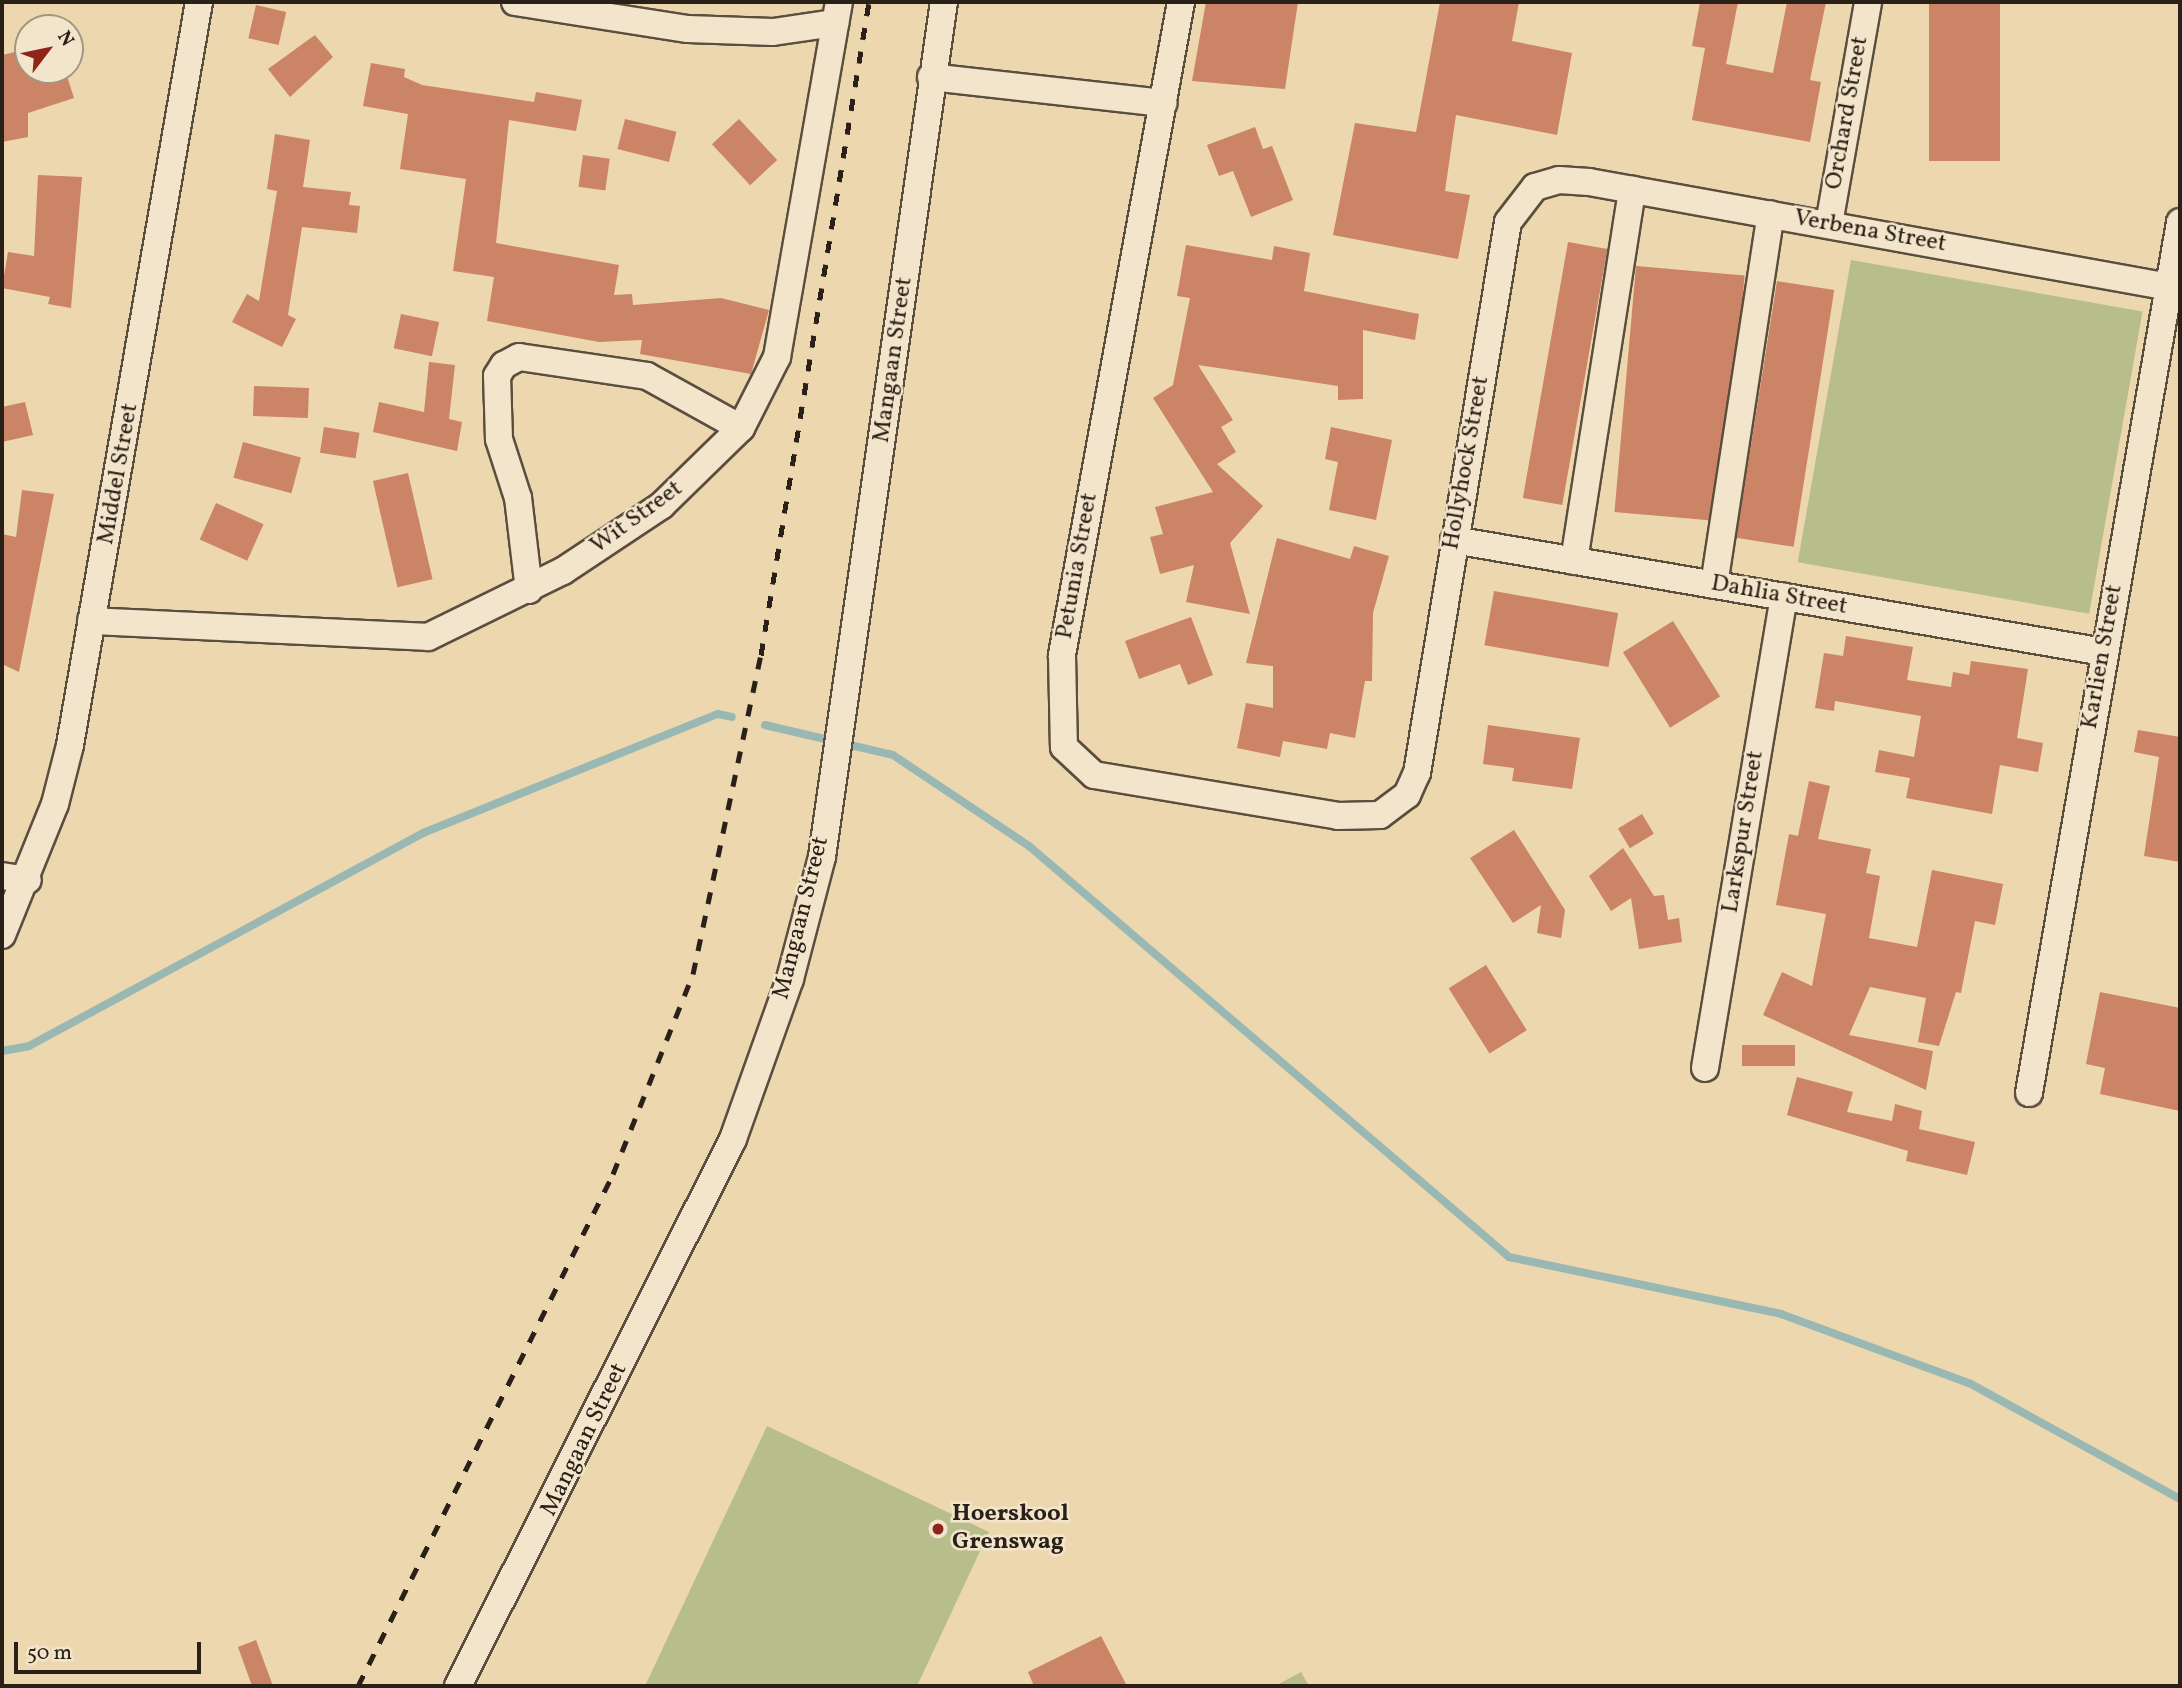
<!DOCTYPE html>
<html>
<head>
<meta charset="utf-8">
<style>
  body { margin:0 }
  #map { position:relative; width:2182px; height:1688px; overflow:hidden; background:#ecd7af; font-family:Vollkorn,serif }
  div>[style] { position:absolute }
  .green>* { inset:0; background:#b8be8b; transform-origin:0 0 }
  .stream>* { height:8px; margin:-4px; padding:0 4px; transform-origin:4px; border-radius:4px; background:#9ab8b3 }
  .building>* { inset:0; background:#cb8466; transform-origin:0 0 }
  .roads { filter:drop-shadow(2px 0 #5a4e3e) drop-shadow(-2px 0 #5a4e3e) drop-shadow(0 2px #5a4e3e) drop-shadow(0 -2px #5a4e3e) }
  .minor>* { height:26px; margin:-13px; padding:0 13px; transform-origin:13px; border-radius:13px; background:#f3e5cb }
  .rail>* { height:5px; margin-top:-2.5px; transform-origin:0; background:repeating-linear-gradient(90deg,#292018 0 12px,transparent 0 24px) }
  .dots>* { width:19px; height:19px; translate:-50% -50%; box-sizing:border-box; border:4px solid #f3e5cb; border-radius:50% }
  span { translate:-50% -50%; white-space:nowrap; text-align:center; line-height:1.15; -webkit-text-stroke:5px #f3e5cb; paint-order:stroke }
  .street-label { font-size:24px; color:#292018 }
  .poi-label { font-size:24px; color:#292018; font-weight:700 }
  .left { translate:0 -50%; text-align:left }
  .frame { position:absolute; inset:0; border:4px solid #292018; pointer-events:none }
  .north { position:absolute; left:14px; top:14px; width:70px; height:70px; box-sizing:border-box; background:#f3e5cb; border:2px solid #a29683; border-radius:50%; rotate:58deg; font-size:19px; font-weight:700; line-height:28px; text-align:center; color:#292018 }
  .north::after { content:''; display:block; margin:auto; width:24px; height:32px; background:#8f2418; clip-path:polygon(50% 0,100% 100%,50% 72%,0 100%) }
  .scale { position:absolute; left:14px; top:1642px; width:187px; height:32px; box-sizing:border-box; border:4px solid #292018; border-top:0; padding-left:9px; font-size:21px; line-height:24px; white-space:nowrap; color:#292018; -webkit-text-stroke:5px #f3e5cb; paint-order:stroke }
</style>
</head>
<body>
<div id="map">
  <div class="green">
    <i style="left:1851px;top:260px;width:296px;height:307px;rotate:10deg"></i>
    <i style="clip-path:polygon(767px 1426px,989px 1532px,917px 1686px,645px 1686px)"></i>
    <i style="clip-path:polygon(1301px 1672px,1309px 1686px,1275px 1686px)"></i>
  </div>
  <div class="stream">
    <i style="left:765px;top:725px;width:131px;rotate:13.2deg"></i>
    <i style="left:893px;top:755px;width:164px;rotate:33.8deg"></i>
    <i style="left:1029px;top:846px;width:632px;rotate:40.57deg"></i>
    <i style="left:1509px;top:1257px;width:278px;rotate:11.8deg"></i>
    <i style="left:1781px;top:1314px;width:202px;rotate:20.2deg"></i>
    <i style="left:1971px;top:1384px;width:239px;rotate:28.8deg"></i>
    <i style="left:2px;top:1051px;width:27px;rotate:-10deg"></i>
    <i style="left:29px;top:1046px;width:448px;rotate:-28.4deg"></i>
    <i style="left:423px;top:833px;width:318px;rotate:-22deg"></i>
    <i style="left:718px;top:714px;width:14px;rotate:12deg"></i>
  </div>
  <div class="building">
    <i style="clip-path:polygon(1206px 2px,1298px 2px,1285px 89px,1192px 81px)"></i>
    <i style="clip-path:polygon(1440px 2px,1519px 2px,1512px 41px,1572px 53px,1557px 135px,1456px 115px,1445px 191px,1470px 195px,1458px 259px,1333px 235px,1355px 123px,1416px 132px)"></i>
    <i style="clip-path:polygon(1700px 2px,1738px 2px,1726px 64px,1773px 73px,1787px 2px,1826px 2px,1810px 80px,1821px 82px,1810px 142px,1692px 120px,1705px 48px,1692px 46px)"></i>
    <i style="left:1929px;top:2px;width:71px;height:159px"></i>
    <i style="left:256px;top:5px;width:31px;height:34px;rotate:13deg"></i>
    <i style="clip-path:polygon(315px 35px,333px 57px,290px 97px,268px 69px)"></i>
    <i style="clip-path:polygon(28px 49px,28px 70px,65px 70px,74px 98px,28px 113px,28px 137px,2px 142px,2px 55px)"></i>
    <i style="clip-path:polygon(371px 63px,405px 69px,404px 77px,422px 85px,534px 102px,536px 92px,582px 100px,576px 131px,509px 120px,496px 243px,619px 265px,614px 295px,632px 294px,633px 305px,721px 298px,769px 310px,751px 374px,640px 354px,642px 340px,599px 342px,487px 321px,494px 277px,453px 271px,466px 179px,400px 169px,408px 114px,363px 106px)"></i>
    <i style="left:625px;top:119px;width:53px;height:31px;rotate:14deg"></i>
    <i style="left:739px;top:119px;width:56px;height:37px;rotate:47deg"></i>
    <i style="clip-path:polygon(1255px 127px,1263px 149px,1272px 146px,1293px 200px,1251px 217px,1233px 171px,1219px 176px,1207px 145px)"></i>
    <i style="clip-path:polygon(275px 134px,310px 140px,303px 187px,351px 192px,349px 205px,360px 206px,357px 233px,302px 227px,288px 315px,296px 319px,282px 347px,232px 322px,247px 294px,259px 301px,277px 191px,267px 189px)"></i>
    <i style="left:583px;top:155px;width:27px;height:32px;rotate:8deg"></i>
    <i style="clip-path:polygon(38px 175px,82px 177px,71px 308px,48px 304px,50px 297px,2px 288px,8px 252px,34px 256px)"></i>
    <i style="left:1568px;top:242px;width:40px;height:260px;rotate:10deg"></i>
    <i style="clip-path:polygon(1186px 245px,1272px 260px,1274px 246px,1310px 253px,1304px 291px,1419px 314px,1415px 340px,1363px 330px,1363px 399px,1338px 400px,1338px 386px,1198px 365px,1233px 420px,1221px 427px,1236px 452px,1217px 464px,1263px 506px,1230px 543px,1250px 614px,1186px 602px,1194px 565px,1160px 574px,1150px 537px,1163px 534px,1155px 507px,1213px 492px,1153px 398px,1173px 385px,1190px 298px,1177px 296px)"></i>
    <i style="left:1636px;top:266px;width:109px;height:247px;rotate:5deg"></i>
    <i style="left:1777px;top:281px;width:58px;height:260px;rotate:9deg"></i>
    <i style="left:401px;top:314px;width:39px;height:35px;rotate:12deg"></i>
    <i style="clip-path:polygon(429px 362px,455px 365px,449px 419px,462px 422px,457px 451px,373px 432px,379px 402px,424px 412px)"></i>
    <i style="left:254px;top:386px;width:55px;height:30px;rotate:2deg"></i>
    <i style="clip-path:polygon(25px 402px,33px 435px,2px 442px,2px 407px)"></i>
    <i style="left:324px;top:427px;width:36px;height:26px;rotate:9deg"></i>
    <i style="clip-path:polygon(1331px 427px,1392px 440px,1376px 520px,1329px 510px,1338px 462px,1325px 459px)"></i>
    <i style="left:243px;top:442px;width:60px;height:37px;rotate:15deg"></i>
    <i style="left:408px;top:473px;width:109px;height:36px;rotate:77deg"></i>
    <i style="clip-path:polygon(22px 490px,54px 494px,19px 672px,2px 664px,2px 534px,16px 537px)"></i>
    <i style="left:216px;top:503px;width:52px;height:40px;rotate:24deg"></i>
    <i style="clip-path:polygon(1277px 538px,1350px 559px,1354px 546px,1389px 556px,1373px 613px,1372px 681px,1365px 681px,1355px 738px,1330px 733px,1327px 749px,1283px 741px,1280px 757px,1237px 748px,1246px 703px,1273px 708px,1273px 666px,1246px 663px)"></i>
    <i style="left:1494px;top:591px;width:126px;height:55px;rotate:10deg"></i>
    <i style="clip-path:polygon(1191px 617px,1213px 675px,1188px 685px,1180px 664px,1139px 679px,1125px 641px)"></i>
    <i style="left:1673px;top:621px;width:89px;height:59px;rotate:58deg"></i>
    <i style="clip-path:polygon(1846px 636px,1913px 647px,1907px 680px,1951px 687px,1953px 672px,1969px 675px,1971px 661px,2028px 669px,2017px 738px,2043px 743px,2038px 772px,2000px 765px,1992px 814px,1906px 798px,1910px 778px,1875px 772px,1879px 750px,1914px 757px,1921px 716px,1835px 701px,1834px 711px,1815px 708px,1824px 653px,1843px 656px)"></i>
    <i style="clip-path:polygon(1488px 725px,1580px 738px,1572px 789px,1512px 781px,1514px 768px,1483px 764px)"></i>
    <i style="clip-path:polygon(2138px 730px,2180px 737px,2180px 862px,2144px 856px,2159px 757px,2134px 752px)"></i>
    <i style="clip-path:polygon(1809px 781px,1830px 786px,1818px 839px,1871px 849px,1866px 873px,1880px 876px,1869px 938px,1917px 947px,1932px 870px,2003px 884px,1995px 925px,1975px 921px,1961px 993px,1956px 992px,1939px 1046px,1918px 1042px,1926px 998px,1870px 987px,1849px 1035px,1933px 1051px,1926px 1090px,1763px 1015px,1782px 972px,1812px 986px,1826px 914px,1776px 905px,1789px 834px,1798px 836px)"></i>
    <i style="left:1642px;top:814px;width:23px;height:28px;rotate:59deg"></i>
    <i style="clip-path:polygon(1514px 830px,1565px 910px,1561px 938px,1537px 933px,1541px 905px,1513px 923px,1470px 858px)"></i>
    <i style="clip-path:polygon(1623px 848px,1654px 896px,1664px 895px,1668px 920px,1679px 918px,1682px 942px,1639px 949px,1631px 898px,1611px 911px,1589px 876px)"></i>
    <i style="left:1486px;top:965px;width:77px;height:44px;rotate:58deg"></i>
    <i style="clip-path:polygon(2100px 992px,2180px 1008px,2180px 1111px,2100px 1094px,2105px 1068px,2086px 1064px)"></i>
    <i style="left:1742px;top:1045px;width:53px;height:21px"></i>
    <i style="clip-path:polygon(1797px 1077px,1853px 1092px,1847px 1112px,1892px 1121px,1895px 1104px,1922px 1111px,1919px 1129px,1975px 1142px,1967px 1175px,1906px 1161px,1908px 1151px,1787px 1115px)"></i>
    <i style="clip-path:polygon(1101px 1636px,1127px 1686px,1034px 1686px,1028px 1672px)"></i>
    <i style="clip-path:polygon(256px 1640px,273px 1686px,252px 1686px,238px 1647px)"></i>
  </div>
  <div class="roads">
    <div class="minor">
      <i style="left:515px;top:2px;width:175px;rotate:8.9deg"></i>
      <i style="left:688px;top:29px;width:85px;rotate:2deg"></i>
      <i style="left:773px;top:32px;width:63px;rotate:-8.3deg"></i>
      <i style="left:1181px;top:2px;width:664px;rotate:100.33deg"></i>
      <i style="left:1062px;top:655px;width:92px;rotate:88.8deg"></i>
      <i style="left:1064px;top:747px;width:41px;rotate:43deg"></i>
      <i style="left:1094px;top:775px;width:247px;rotate:9.5deg"></i>
      <i style="left:1338px;top:816px;width:42px;rotate:-1.4deg"></i>
      <i style="left:1380px;top:815px;width:34px;rotate:-37deg"></i>
      <i style="left:1407px;top:795px;width:24px;rotate:-66deg"></i>
      <i style="left:1417px;top:773px;width:558px;rotate:-80.62deg"></i>
      <i style="left:1508px;top:222px;width:44px;rotate:-52.4deg"></i>
      <i style="left:1535px;top:187px;width:25px;rotate:-16deg"></i>
      <i style="left:1559px;top:180px;width:30px;rotate:4deg"></i>
      <i style="left:1589px;top:182px;width:601px;rotate:10.26deg"></i>
      <i style="left:931px;top:77px;width:234px;rotate:6.4deg"></i>
      <i style="left:1829px;top:224px;width:225px;rotate:-80deg"></i>
      <i style="left:1454px;top:540px;width:660px;rotate:9.78deg"></i>
      <i style="left:1574px;top:561px;width:376px;rotate:-81.1deg"></i>
      <i style="left:1714px;top:585px;width:375px;rotate:-81.3deg"></i>
      <i style="left:529px;top:590px;width:93px;rotate:-96.8deg"></i>
      <i style="left:518px;top:498px;width:62px;rotate:-107.9deg"></i>
      <i style="left:499px;top:439px;width:63px;rotate:-91.8deg"></i>
      <i style="left:497px;top:376px;width:13px;rotate:-58deg"></i>
      <i style="left:504px;top:365px;width:17px;rotate:-28deg"></i>
      <i style="left:519px;top:357px;width:129px;rotate:8.4deg"></i>
      <i style="left:647px;top:376px;width:107px;rotate:29deg"></i>
      <i style="left:91px;top:621px;width:337px;rotate:2.7deg"></i>
      <i style="left:428px;top:637px;width:150px;rotate:-26.1deg"></i>
      <i style="left:563px;top:571px;width:118px;rotate:-33.6deg"></i>
      <i style="left:661px;top:506px;width:112px;rotate:-44.3deg"></i>
      <i style="left:741px;top:428px;width:80px;rotate:-63.1deg"></i>
      <i style="left:777px;top:357px;width:360px;rotate:-80.1deg"></i>
      <i style="left:2px;top:876px;width:26px;rotate:9deg"></i>
      <i style="left:2px;top:935px;width:141px;rotate:-68deg"></i>
      <i style="left:55px;top:804px;width:61px;rotate:-75.7deg"></i>
      <i style="left:70px;top:745px;width:754px;rotate:-80.15deg"></i>
      <i style="left:1705px;top:1068px;width:478px;rotate:-80.5deg"></i>
      <i style="left:2029px;top:1093px;width:884px;rotate:-80.16deg"></i>
      <i style="left:458px;top:1686px;width:612px;rotate:-63.31deg"></i>
      <i style="left:733px;top:1139px;width:170px;rotate:-70.4deg"></i>
      <i style="left:790px;top:979px;width:126px;rotate:-75.3deg"></i>
      <i style="left:822px;top:857px;width:864px;rotate:-81.88deg"></i>
    </div>
  </div>
  <div class="rail">
    <i style="left:358px;top:1686px;width:572px;rotate:-63.52deg"></i>
    <i style="left:613px;top:1174px;width:215px;rotate:-68.2deg"></i>
    <i style="left:693px;top:974px;width:326px;rotate:-78deg"></i>
    <i style="left:761px;top:655px;width:662px;rotate:-80.61deg"></i>
  </div>
  <div class="dots">
    <i style="left:938px;top:1529px;background:#8f2418"></i>
  </div>
  <div class="street-label">
    <span style="left:1848px;top:113px;rotate:-80deg">Orchard Street</span>
    <span style="left:1870px;top:232px;rotate:10deg">Verbena Street</span>
    <span style="left:894px;top:360px;rotate:-82deg">Mangaan Street</span>
    <span style="left:1467px;top:463px;rotate:-80deg">Hollyhock Street</span>
    <span style="left:119px;top:474px;rotate:-80deg">Middel Street</span>
    <span style="left:637px;top:518px;rotate:-36deg">Wit Street</span>
    <span style="left:1078px;top:566px;rotate:-80deg">Petunia Street</span>
    <span style="left:1779px;top:596px;rotate:10deg">Dahlia Street</span>
    <span style="left:2103px;top:657px;rotate:-80deg">Karlien Street</span>
    <span style="left:1744px;top:832px;rotate:-81deg">Larkspur Street</span>
    <span style="left:802px;top:918px;rotate:-76deg">Mangaan Street</span>
    <span style="left:585px;top:1440px;rotate:-64deg">Mangaan Street</span>
  </div>
  <div class="poi-label">
    <span class="left" style="left:952px;top:1529px">Hoerskool<br>Grenswag</span>
  </div>
  <div class="frame"></div>
  <div class="north">N</div>
  <div class="scale">50 m</div>
</div>
</body>
</html>
